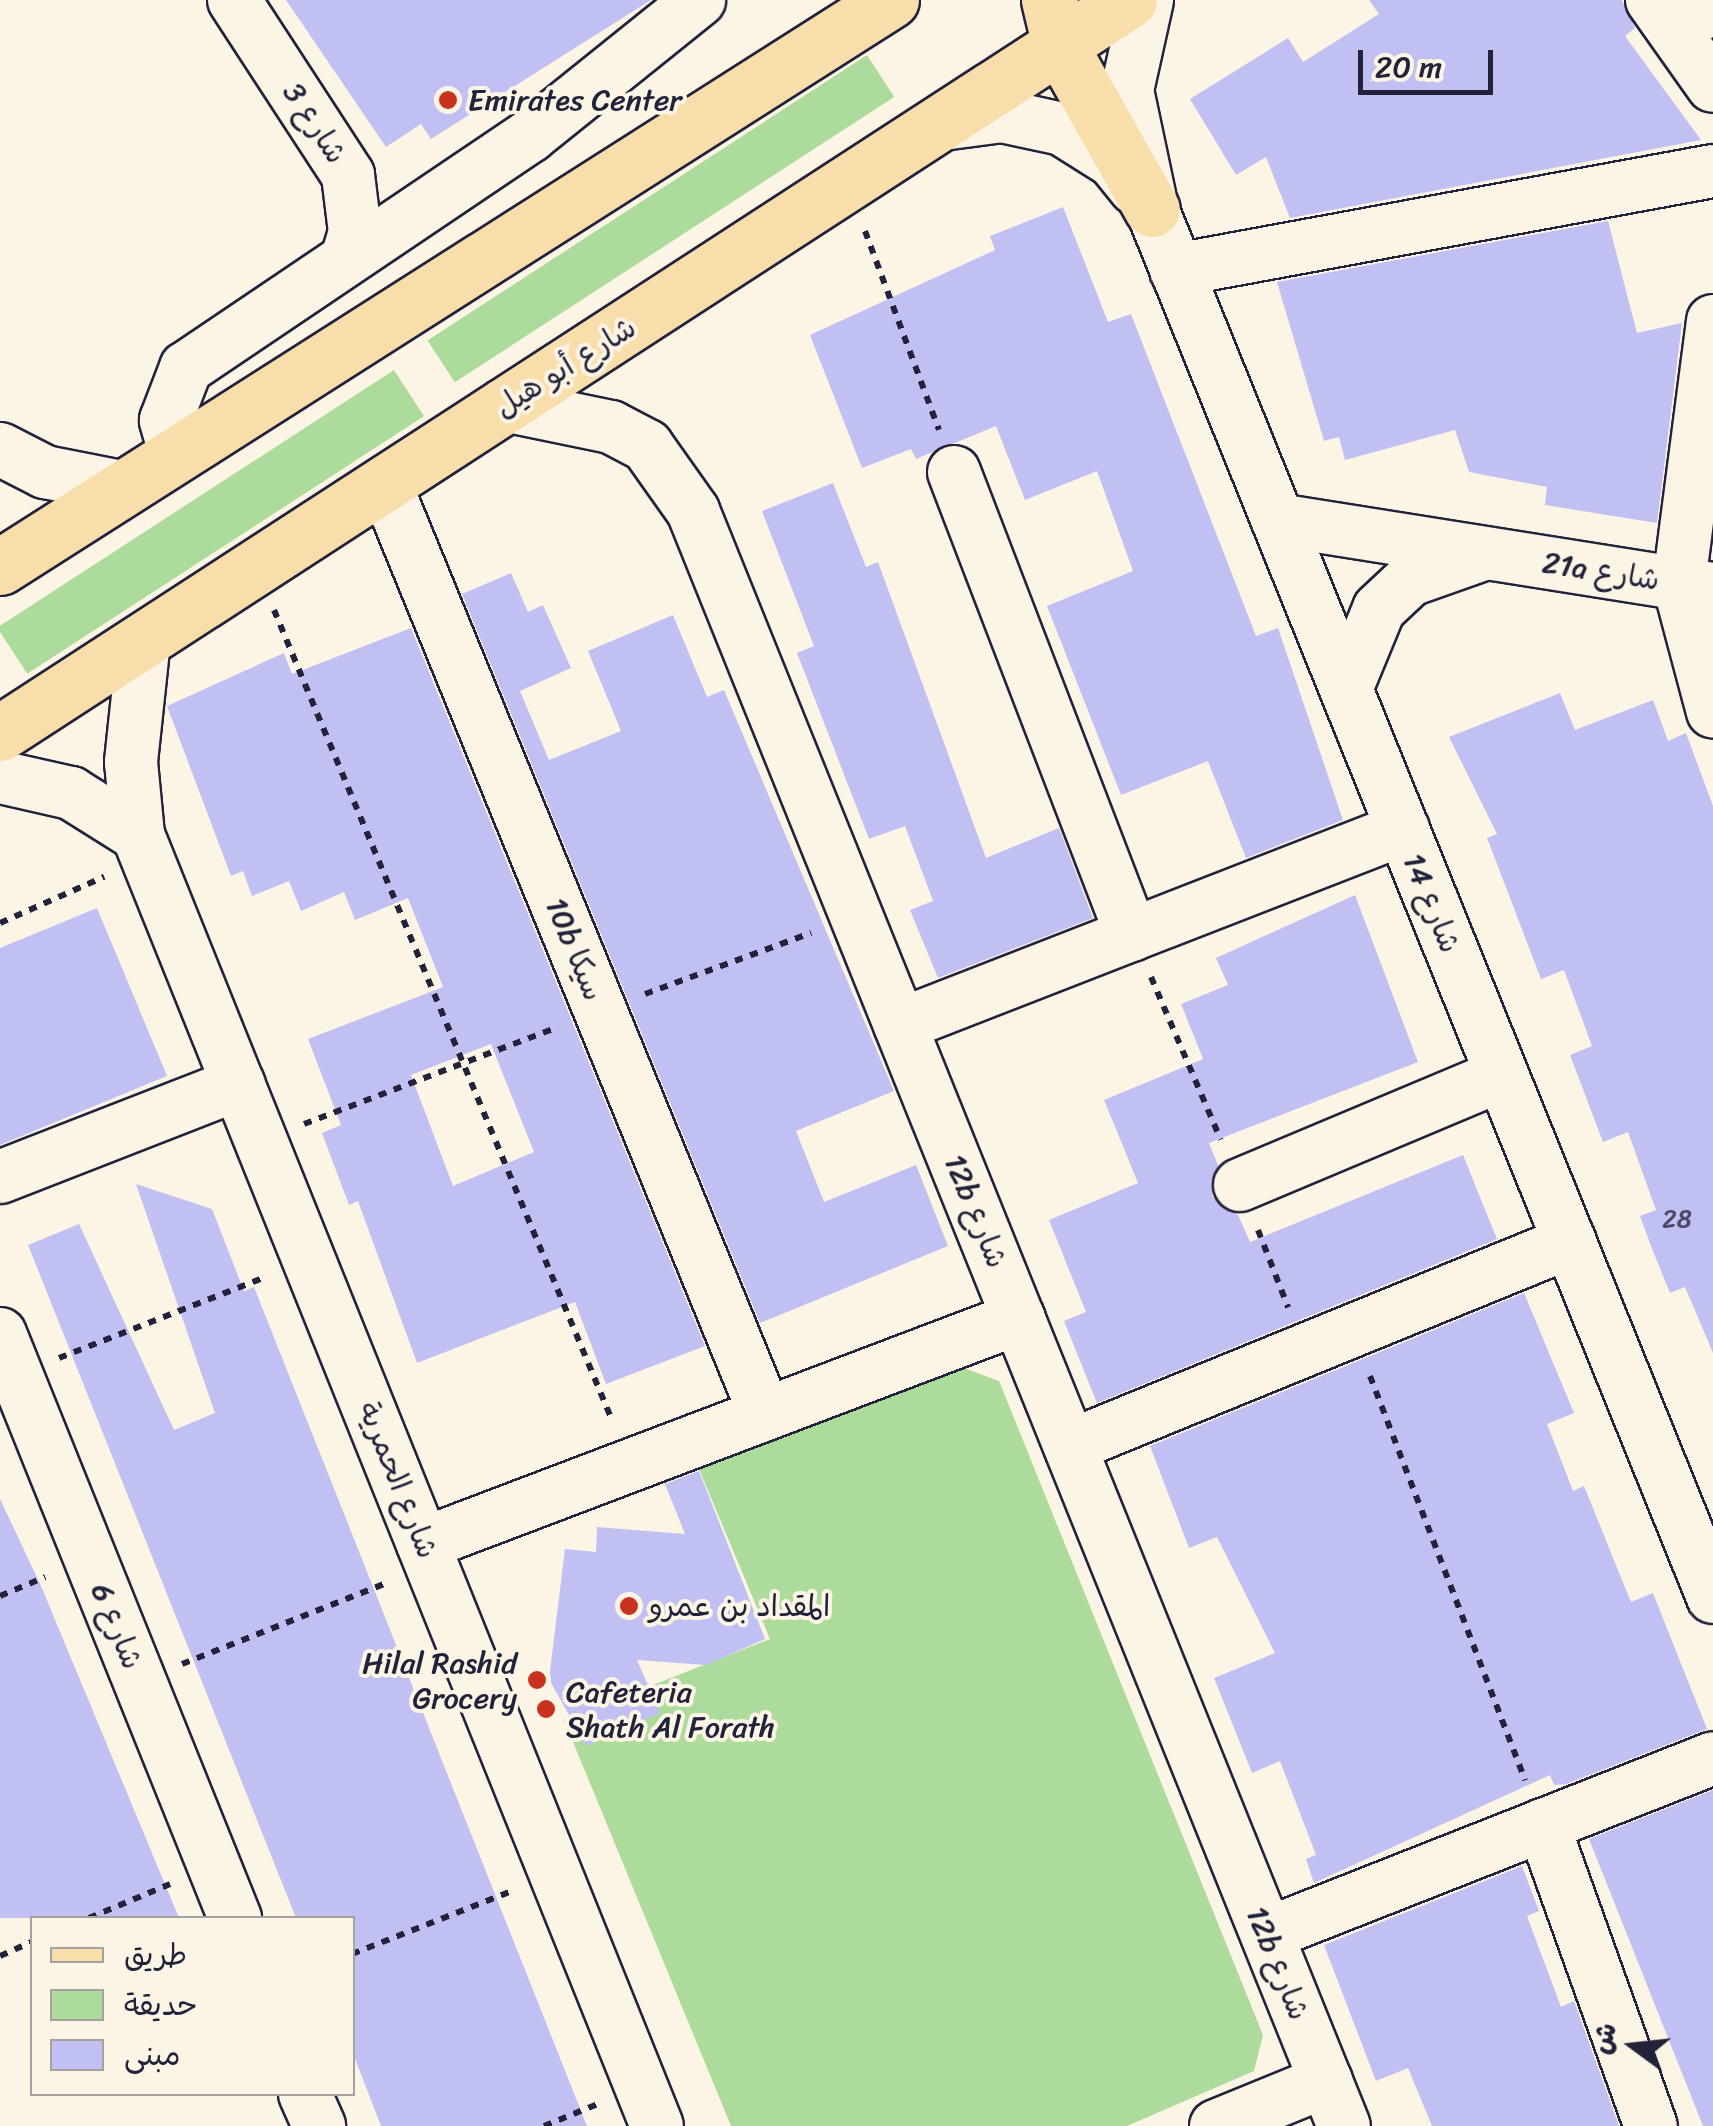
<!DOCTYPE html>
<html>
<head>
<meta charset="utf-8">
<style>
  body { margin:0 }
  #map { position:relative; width:1713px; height:2126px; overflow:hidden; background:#fcf5e5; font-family:Sriracha,"Playpen Sans Arabic",sans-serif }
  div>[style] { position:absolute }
  .green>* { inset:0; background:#addb9b; transform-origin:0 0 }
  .building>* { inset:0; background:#c1c0f3 }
  .path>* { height:6px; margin-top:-3px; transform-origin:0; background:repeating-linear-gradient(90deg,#22223b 0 8px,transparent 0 16px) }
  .roads { filter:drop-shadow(2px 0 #22223b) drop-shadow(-2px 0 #22223b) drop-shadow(0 2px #22223b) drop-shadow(0 -2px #22223b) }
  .minor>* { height:52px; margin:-26px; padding:0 26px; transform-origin:26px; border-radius:26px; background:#fcf5e5 }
  .major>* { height:55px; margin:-27.5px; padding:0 27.5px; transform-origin:27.5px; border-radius:27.5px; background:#f8deab }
  .dots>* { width:28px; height:28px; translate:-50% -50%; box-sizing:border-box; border:5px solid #fcf5e5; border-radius:50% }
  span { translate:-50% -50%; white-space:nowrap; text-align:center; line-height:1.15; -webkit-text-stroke:8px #fcf5e5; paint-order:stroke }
  .number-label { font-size:25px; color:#4a4a69 }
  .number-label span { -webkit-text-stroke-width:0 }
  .poi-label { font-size:30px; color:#22223b }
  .left { translate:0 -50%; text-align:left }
  .right { translate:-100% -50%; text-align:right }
  .street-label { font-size:30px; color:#22223b }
  .legend { position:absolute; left:30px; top:1916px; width:325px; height:180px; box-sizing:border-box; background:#fcf5e5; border:2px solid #a5a1a1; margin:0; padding:12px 18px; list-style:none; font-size:30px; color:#22223b }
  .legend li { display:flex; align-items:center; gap:20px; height:50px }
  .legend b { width:50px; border:2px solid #a5a1a1 }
  .north { position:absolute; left:1583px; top:1996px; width:100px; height:100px; -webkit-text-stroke:8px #fcf5e5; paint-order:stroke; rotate:285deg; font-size:28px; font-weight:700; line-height:40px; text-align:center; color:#22223b }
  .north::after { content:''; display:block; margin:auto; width:35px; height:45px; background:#22223b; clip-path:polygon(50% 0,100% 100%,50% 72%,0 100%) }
  .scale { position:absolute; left:1358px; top:50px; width:135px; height:45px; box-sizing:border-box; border:5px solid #22223b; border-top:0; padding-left:12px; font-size:30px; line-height:35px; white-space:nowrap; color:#22223b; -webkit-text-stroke:8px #fcf5e5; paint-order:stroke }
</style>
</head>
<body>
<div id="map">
  <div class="green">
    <i style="left:867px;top:55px;width:50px;height:524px;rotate:57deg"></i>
    <i style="left:394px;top:370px;width:55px;height:473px;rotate:57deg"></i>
    <i style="clip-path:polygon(945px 1361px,999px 1381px,1263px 2035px,1254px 2071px,1127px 2126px,731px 2126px,564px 1720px,770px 1639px,689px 1445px)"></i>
  </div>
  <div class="building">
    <i style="clip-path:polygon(286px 0,651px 0,431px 139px,421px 124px,386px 147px)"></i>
    <i style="clip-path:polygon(1369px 0,1622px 0,1635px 28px,1625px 36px,1701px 140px,1290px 218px,1266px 157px,1236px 175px,1190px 99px,1288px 38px,1303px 62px,1379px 14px)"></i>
    <i style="clip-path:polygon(1063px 207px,1108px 322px,1131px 314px,1256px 636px,1278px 628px,1343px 820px,1246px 858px,1208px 761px,1121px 795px,1047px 606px,1133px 571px,1097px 471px,1025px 500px,996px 426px,916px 459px,911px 449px,862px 468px,810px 335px,995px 250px,990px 236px)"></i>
    <i style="clip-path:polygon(1608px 221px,1637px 333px,1682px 323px,1657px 523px,1545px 505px,1547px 487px,1469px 472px,1455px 430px,1345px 460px,1339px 437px,1324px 441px,1277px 282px)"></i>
    <i style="clip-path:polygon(833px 483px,866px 567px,878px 562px,986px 858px,1059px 828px,1093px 918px,938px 978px,910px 910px,933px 901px,905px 826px,869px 839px,797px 653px,814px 646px,762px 511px)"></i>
    <i style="clip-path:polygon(511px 573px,528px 612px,543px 605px,571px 668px,520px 691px,549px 760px,621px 731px,588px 651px,673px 615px,707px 697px,724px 690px,894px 1091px,796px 1131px,824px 1202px,916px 1165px,948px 1246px,760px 1323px,462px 594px)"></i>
    <i style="clip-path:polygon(evenodd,411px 628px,705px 1346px,606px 1384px,575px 1302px,417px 1363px,358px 1201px,349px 1205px,322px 1133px,341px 1125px,308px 1039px,443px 987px,408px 898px,355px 920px,344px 892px,301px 911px,289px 881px,252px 896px,243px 871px,231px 876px,167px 706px,284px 653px,292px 674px,411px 628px,491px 1044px,534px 1152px,453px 1186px,411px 1075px,491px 1044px)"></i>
    <i style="clip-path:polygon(1560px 693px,1575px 730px,1653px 700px,1668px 741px,1686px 733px,1713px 806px,1713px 1353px,1685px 1287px,1670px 1293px,1651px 1246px,1640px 1216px,1656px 1210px,1628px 1132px,1603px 1142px,1570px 1055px,1592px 1046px,1564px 970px,1541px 979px,1487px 838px,1497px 834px,1449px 737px)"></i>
    <i style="clip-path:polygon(1355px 895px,1418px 1062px,1209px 1143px,1218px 1165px,1212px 1196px,1238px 1215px,1250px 1242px,1463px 1155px,1497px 1239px,1097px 1403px,1064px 1321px,1086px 1312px,1049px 1220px,1138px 1183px,1104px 1100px,1203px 1059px,1181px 1004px,1228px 985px,1216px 958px)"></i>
    <i style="clip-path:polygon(97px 908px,167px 1076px,0 1145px,0 948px)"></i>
    <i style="clip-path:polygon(136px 1184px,212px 1209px,244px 1291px,254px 1287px,587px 2126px,381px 2126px,352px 2051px,352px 1918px,296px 1918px,28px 1245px,79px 1224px,174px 1430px,215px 1413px)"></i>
    <i style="clip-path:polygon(1524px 1293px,1574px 1413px,1547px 1424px,1573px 1491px,1584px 1486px,1631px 1602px,1653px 1593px,1707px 1729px,1566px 1784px,1554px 1785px,1550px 1775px,1314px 1883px,1306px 1859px,1316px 1855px,1280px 1761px,1252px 1773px,1214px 1678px,1275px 1653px,1217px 1537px,1189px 1548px,1150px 1446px)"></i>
    <i style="clip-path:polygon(699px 1471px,765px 1639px,706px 1665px,637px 1660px,660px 1713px,586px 1746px,549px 1679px,565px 1549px,596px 1552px,597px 1527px,685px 1534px,665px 1484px)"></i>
    <i style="clip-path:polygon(0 1499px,41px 1586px,179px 1918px,0 1918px)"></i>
    <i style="clip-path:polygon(1713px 1790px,1713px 2126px,1703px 2126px,1589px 1839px)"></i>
    <i style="clip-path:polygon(1522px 1866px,1539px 1911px,1527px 1916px,1561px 2007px,1574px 2001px,1619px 2126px,1432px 2126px,1408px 2068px,1376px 2081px,1324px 1945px)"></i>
  </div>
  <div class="path">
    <i style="left:865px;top:231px;width:212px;rotate:69.6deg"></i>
    <i style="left:274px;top:610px;width:878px;rotate:67.35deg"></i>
    <i style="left:0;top:923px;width:114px;rotate:-23.9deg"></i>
    <i style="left:1151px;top:977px;width:177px;rotate:66.8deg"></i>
    <i style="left:645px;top:994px;width:177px;rotate:-20.2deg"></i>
    <i style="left:304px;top:1124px;width:272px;rotate:-20.9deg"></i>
    <i style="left:1258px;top:1230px;width:83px;rotate:68.7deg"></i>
    <i style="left:59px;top:1358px;width:222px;rotate:-21.4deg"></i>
    <i style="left:1370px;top:1376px;width:433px;rotate:69deg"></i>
    <i style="left:0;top:1596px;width:49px;rotate:-22.9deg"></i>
    <i style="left:182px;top:1664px;width:223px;rotate:-21.6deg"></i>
    <i style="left:89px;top:1918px;width:88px;rotate:-22.8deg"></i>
    <i style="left:352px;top:1954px;width:169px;rotate:-21.5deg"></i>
    <i style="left:0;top:1956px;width:35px;rotate:-24deg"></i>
    <i style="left:544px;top:2126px;width:58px;rotate:-22.2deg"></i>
  </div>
  <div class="roads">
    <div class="minor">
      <i style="left:234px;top:0;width:209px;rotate:56.9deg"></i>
      <i style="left:348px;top:175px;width:57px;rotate:83deg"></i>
      <i style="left:355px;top:232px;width:28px;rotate:107deg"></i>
      <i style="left:1147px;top:0;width:92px;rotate:102.5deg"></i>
      <i style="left:1127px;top:90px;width:122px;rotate:78.1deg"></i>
      <i style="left:1152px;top:209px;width:1497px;rotate:67.99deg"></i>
      <i style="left:1652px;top:0;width:105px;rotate:54.7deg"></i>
      <i style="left:1675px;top:32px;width:47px;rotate:-35.4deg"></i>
      <i style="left:942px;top:124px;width:61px;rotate:-7.6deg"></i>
      <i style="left:1002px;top:116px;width:61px;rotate:12.2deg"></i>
      <i style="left:1062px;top:129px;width:60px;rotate:32.1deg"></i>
      <i style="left:1113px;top:161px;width:35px;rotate:51deg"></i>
      <i style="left:1176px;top:270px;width:546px;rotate:-10.45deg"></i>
      <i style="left:1713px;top:321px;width:265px;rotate:97.4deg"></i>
      <i style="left:1679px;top:584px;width:132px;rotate:75.1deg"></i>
      <i style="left:504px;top:405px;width:109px;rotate:11.6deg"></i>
      <i style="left:611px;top:427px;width:41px;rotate:27.8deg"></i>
      <i style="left:647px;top:446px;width:80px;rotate:54.7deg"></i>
      <i style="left:693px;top:511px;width:1741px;rotate:68.05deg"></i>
      <i style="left:0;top:449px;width:51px;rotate:27.1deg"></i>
      <i style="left:45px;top:472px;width:83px;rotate:11.2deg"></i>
      <i style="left:176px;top:456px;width:37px;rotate:-106deg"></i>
      <i style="left:166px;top:420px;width:56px;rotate:-69deg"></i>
      <i style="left:186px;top:368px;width:415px;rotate:-34deg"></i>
      <i style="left:530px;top:136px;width:217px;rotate:-38.8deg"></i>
      <i style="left:954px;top:472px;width:496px;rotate:69deg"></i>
      <i style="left:385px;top:484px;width:1005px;rotate:67.77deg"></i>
      <i style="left:1278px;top:520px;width:440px;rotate:9deg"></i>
      <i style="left:144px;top:640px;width:123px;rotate:96.1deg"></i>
      <i style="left:131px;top:762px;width:73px;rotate:84.5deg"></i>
      <i style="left:138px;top:835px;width:1391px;rotate:68.1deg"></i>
      <i style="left:1347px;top:687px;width:84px;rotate:-67.7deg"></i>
      <i style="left:1379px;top:609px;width:42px;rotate:-43.1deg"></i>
      <i style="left:1410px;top:580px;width:75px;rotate:-19.4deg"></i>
      <i style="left:0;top:777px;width:73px;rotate:12.7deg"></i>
      <i style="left:71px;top:793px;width:79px;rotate:32.1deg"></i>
      <i style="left:900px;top:1025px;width:540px;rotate:-21.29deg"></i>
      <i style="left:0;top:1177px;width:256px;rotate:-21.3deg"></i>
      <i style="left:1240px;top:1185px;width:284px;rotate:-22.8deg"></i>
      <i style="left:0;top:1334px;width:630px;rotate:68.08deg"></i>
      <i style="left:1070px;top:1446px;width:540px;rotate:-22.2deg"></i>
      <i style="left:423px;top:1544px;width:637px;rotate:-20.77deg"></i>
      <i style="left:1543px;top:1825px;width:320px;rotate:70.3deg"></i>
      <i style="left:1267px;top:1934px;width:479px;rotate:-21.5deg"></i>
      <i style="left:305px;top:2094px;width:35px;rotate:66deg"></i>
      <i style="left:1216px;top:2126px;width:119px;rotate:-22.2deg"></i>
    </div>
    <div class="major">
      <i style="left:1049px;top:0;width:47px;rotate:76.6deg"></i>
      <i style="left:1060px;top:46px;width:187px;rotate:60.6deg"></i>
      <i style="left:0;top:567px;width:1056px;rotate:-32.47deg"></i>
      <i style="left:0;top:733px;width:1346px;rotate:-32.99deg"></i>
    </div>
  </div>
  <div class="dots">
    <i style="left:448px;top:100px;background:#c8321e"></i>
    <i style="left:629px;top:1606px;background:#c8321e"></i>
    <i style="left:537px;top:1680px;background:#c8321e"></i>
    <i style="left:546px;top:1709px;background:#c8321e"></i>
  </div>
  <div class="number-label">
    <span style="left:1677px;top:1219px">28</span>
  </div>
  <div class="poi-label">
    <span class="left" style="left:468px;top:100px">Emirates Center</span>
    <span class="left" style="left:649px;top:1606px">المقداد بن عمرو</span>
    <span class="right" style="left:517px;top:1680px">Hilal Rashid<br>Grocery</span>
    <span class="left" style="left:566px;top:1709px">Cafeteria<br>Shath Al Forath</span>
  </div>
  <div class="street-label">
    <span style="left:315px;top:123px;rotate:57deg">شارع 3</span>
    <span style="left:565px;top:367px;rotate:-32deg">شارع أبو هيل</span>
    <span style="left:1601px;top:571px;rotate:9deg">21a شارع</span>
    <span style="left:1432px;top:903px;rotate:68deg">شارع 14</span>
    <span style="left:575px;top:949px;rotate:68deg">10b سيكا</span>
    <span style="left:976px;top:1211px;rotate:68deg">12b شارع</span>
    <span style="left:398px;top:1480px;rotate:68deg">شارع الحمرية</span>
    <span style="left:117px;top:1626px;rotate:68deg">شارع 6</span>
    <span style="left:1278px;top:1963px;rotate:68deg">12b شارع</span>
  </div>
  <ul class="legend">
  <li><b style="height:12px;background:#f8deab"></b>طريق</li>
  <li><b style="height:28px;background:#addb9b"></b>حديقة</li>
  <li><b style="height:28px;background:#c1c0f3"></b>مبنى</li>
  </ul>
  <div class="north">ش</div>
  <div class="scale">20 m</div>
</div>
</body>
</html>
